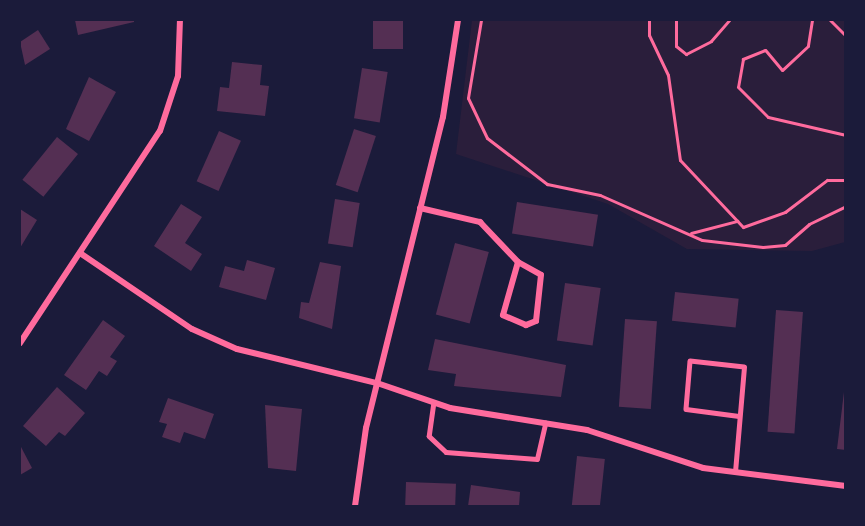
<!DOCTYPE html>
<html>
<head>
<meta charset="utf-8">
<style>
  body { margin:0 }
  #map { position:relative; width:865px; height:526px; overflow:hidden; background:#1b1b3a; font-family:"Sofia Sans Condensed",sans-serif }
  div>[style] { position:absolute }
  .green>* { inset:0; background:#2a1e3b }
  .building>* { inset:0; background:#542f53; transform-origin:0 0 }
  .path>* { height:3px; margin:-1.5px; padding:0 1.5px; transform-origin:1.5px; border-radius:1.5px; background:#ff6b9d }
  .service>* { height:4.5px; margin:-2.25px; padding:0 2.25px; transform-origin:2.25px; border-radius:2.25px; background:#ff6b9d }
  .minor>* { height:6px; margin:-3px; padding:0 3px; transform-origin:3px; border-radius:3px; background:#ff6b9d }
  span { translate:-50% -50%; white-space:nowrap; text-align:center; line-height:1.15; -webkit-text-stroke:4.5px #1b1b3a; paint-order:stroke }
  .frame { position:absolute; inset:0; border:21px solid #1b1b3a; pointer-events:none }
</style>
</head>
<body>
<div id="map">
  <div class="green">
    <i style="clip-path:polygon(472px 20px,845px 20px,845px 242px,812px 251px,687px 249px,608px 204px,456px 154px)"></i>
  </div>
  <div class="building">
    <i style="clip-path:polygon(75px 20px,134px 20px,134px 22px,78px 35px)"></i>
    <i style="left:373px;top:20px;width:30px;height:29px"></i>
    <i style="clip-path:polygon(38px 30px,50px 49px,25px 65px,20px 42px)"></i>
    <i style="clip-path:polygon(232px 62px,262px 65px,260px 85px,269px 86px,265px 116px,217px 111px,220px 87px,229px 88px)"></i>
    <i style="left:362px;top:68px;width:26px;height:51px;rotate:9deg"></i>
    <i style="clip-path:polygon(89px 77px,116px 92px,89px 141px,66px 129px)"></i>
    <i style="left:354px;top:129px;width:23px;height:59px;rotate:18deg"></i>
    <i style="left:219px;top:131px;width:24px;height:55px;rotate:24deg"></i>
    <i style="left:57px;top:137px;width:27px;height:55px;rotate:39deg"></i>
    <i style="left:335px;top:199px;width:25px;height:45px;rotate:9deg"></i>
    <i style="left:517px;top:202px;width:82px;height:32px;rotate:9deg"></i>
    <i style="clip-path:polygon(181px 204px,202px 217px,185px 243px,202px 254px,191px 271px,154px 246px)"></i>
    <i style="clip-path:polygon(20px 209px,37px 220px,20px 248px)"></i>
    <i style="left:455px;top:243px;width:35px;height:74px;rotate:15deg"></i>
    <i style="clip-path:polygon(247px 260px,275px 268px,266px 300px,219px 287px,225px 266px,244px 271px)"></i>
    <i style="clip-path:polygon(320px 262px,341px 266px,332px 329px,299px 318px,301px 302px,309px 303px)"></i>
    <i style="left:565px;top:283px;width:36px;height:58px;rotate:8deg"></i>
    <i style="left:675px;top:292px;width:64px;height:29px;rotate:6deg"></i>
    <i style="left:776px;top:310px;width:27px;height:122px;rotate:4deg"></i>
    <i style="left:625px;top:319px;width:32px;height:88px;rotate:4deg"></i>
    <i style="clip-path:polygon(103px 320px,125px 336px,110px 357px,117px 361px,107px 376px,99px 371px,86px 390px,64px 375px)"></i>
    <i style="clip-path:polygon(435px 339px,566px 365px,561px 397px,454px 386px,456px 374px,428px 370px)"></i>
    <i style="clip-path:polygon(57px 387px,85px 413px,65px 436px,59px 432px,46px 446px,23px 426px)"></i>
    <i style="clip-path:polygon(844px 392px,846px 392px,846px 450px,837px 449px)"></i>
    <i style="clip-path:polygon(168px 398px,214px 414px,205px 439px,184px 432px,180px 443px,162px 437px,167px 424px,159px 422px)"></i>
    <i style="clip-path:polygon(265px 405px,302px 409px,296px 471px,268px 468px)"></i>
    <i style="clip-path:polygon(20px 445px,32px 468px,20px 475px)"></i>
    <i style="left:577px;top:456px;width:28px;height:50px;rotate:6deg"></i>
    <i style="left:406px;top:482px;width:50px;height:24px;rotate:2deg"></i>
    <i style="clip-path:polygon(471px 485px,520px 492px,519px 506px,468px 506px)"></i>
  </div>
  <div class="path">
    <i style="left:481px;top:20px;width:79px;rotate:99.5deg"></i>
    <i style="left:468px;top:98px;width:44px;rotate:64.6deg"></i>
    <i style="left:487px;top:138px;width:76px;rotate:37.5deg"></i>
    <i style="left:547px;top:184px;width:54px;rotate:11.7deg"></i>
    <i style="left:600px;top:195px;width:111px;rotate:23.8deg"></i>
    <i style="left:702px;top:240px;width:61px;rotate:6.5deg"></i>
    <i style="left:763px;top:247px;width:22px;rotate:-5deg"></i>
    <i style="left:785px;top:245px;width:32px;rotate:-41deg"></i>
    <i style="left:809px;top:224px;width:41px;rotate:-25.9deg"></i>
    <i style="left:649px;top:20px;width:15px;rotate:90deg"></i>
    <i style="left:649px;top:35px;width:44px;rotate:64.6deg"></i>
    <i style="left:668px;top:75px;width:86px;rotate:82deg"></i>
    <i style="left:680px;top:160px;width:92px;rotate:46.8deg"></i>
    <i style="left:743px;top:227px;width:45px;rotate:-19.7deg"></i>
    <i style="left:785px;top:212px;width:53px;rotate:-37.3deg"></i>
    <i style="left:827px;top:180px;width:19px"></i>
    <i style="left:676px;top:20px;width:26px;rotate:90deg"></i>
    <i style="left:676px;top:46px;width:13px;rotate:39deg"></i>
    <i style="left:686px;top:54px;width:28px;rotate:-27deg"></i>
    <i style="left:711px;top:41px;width:28px;rotate:-49deg"></i>
    <i style="left:812px;top:20px;width:26px;rotate:99deg"></i>
    <i style="left:808px;top:46px;width:35px;rotate:137deg"></i>
    <i style="left:782px;top:70px;width:26px;rotate:-130deg"></i>
    <i style="left:765px;top:50px;width:24px;rotate:158deg"></i>
    <i style="left:743px;top:59px;width:28px;rotate:100deg"></i>
    <i style="left:738px;top:87px;width:42px;rotate:45deg"></i>
    <i style="left:768px;top:117px;width:80px;rotate:13deg"></i>
    <i style="left:830px;top:20px;width:23px;rotate:45deg"></i>
    <i style="left:691px;top:233px;width:48px;rotate:-14.6deg"></i>
  </div>
  <div class="service">
    <i style="left:434px;top:402px;width:34px;rotate:98deg"></i>
    <i style="left:429px;top:436px;width:23px;rotate:43deg"></i>
    <i style="left:446px;top:452px;width:91px;rotate:4.4deg"></i>
    <i style="left:537px;top:459px;width:37px;rotate:-77deg"></i>
    <i style="left:735px;top:472px;width:105px;rotate:-85.1deg"></i>
    <i style="left:744px;top:367px;width:54px;rotate:-173.7deg"></i>
    <i style="left:690px;top:361px;width:48px;rotate:94.8deg"></i>
    <i style="left:686px;top:409px;width:53px;rotate:7.5deg"></i>
  </div>
  <div class="minor">
    <i style="left:420px;top:208px;width:62px;rotate:13.1deg"></i>
    <i style="left:480px;top:222px;width:55px;rotate:46.5deg"></i>
    <i style="left:518px;top:262px;width:26px;rotate:29deg"></i>
    <i style="left:541px;top:275px;width:46px;rotate:96.2deg"></i>
    <i style="left:536px;top:321px;width:11px;rotate:158deg"></i>
    <i style="left:526px;top:325px;width:25px;rotate:-157deg"></i>
    <i style="left:503px;top:315px;width:55px;rotate:-74.2deg"></i>
    <i style="left:80px;top:253px;width:135px;rotate:34.2deg"></i>
    <i style="left:192px;top:329px;width:49px;rotate:24deg"></i>
    <i style="left:237px;top:349px;width:144px;rotate:13.7deg"></i>
    <i style="left:377px;top:383px;width:77px;rotate:18.9deg"></i>
    <i style="left:450px;top:408px;width:139px;rotate:9.1deg"></i>
    <i style="left:587px;top:430px;width:122px;rotate:18.1deg"></i>
    <i style="left:703px;top:468px;width:144px;rotate:7.2deg"></i>
    <i style="left:20px;top:343px;width:254px;rotate:-56.6deg"></i>
    <i style="left:160px;top:131px;width:58px;rotate:-71.9deg"></i>
    <i style="left:178px;top:76px;width:56px;rotate:-88deg"></i>
    <i style="left:355px;top:506px;width:79px;rotate:-82deg"></i>
    <i style="left:366px;top:428px;width:320px;rotate:-76.1deg"></i>
    <i style="left:443px;top:117px;width:98px;rotate:-81.2deg"></i>
  </div>
  <div class="frame"></div>
</div>
</body>
</html>
